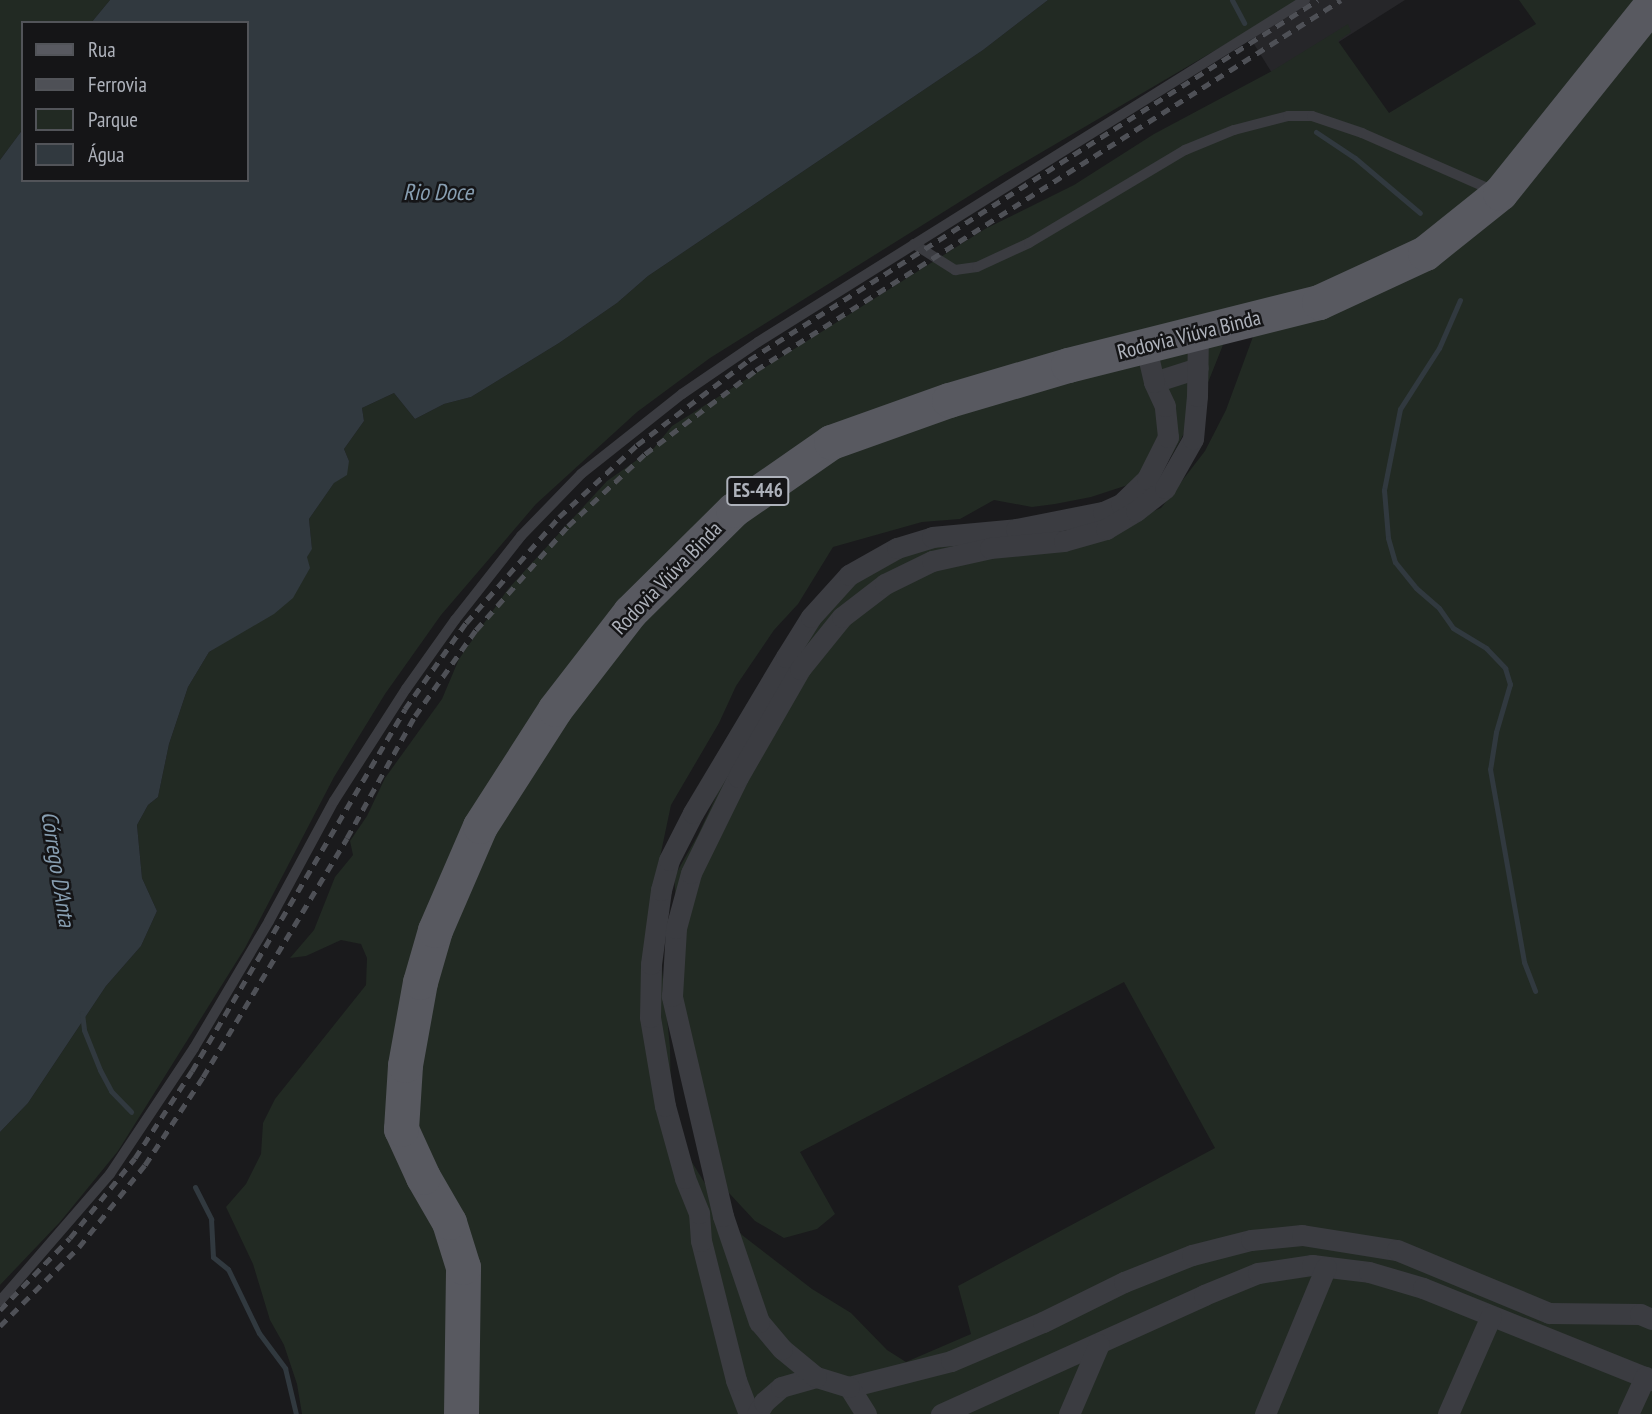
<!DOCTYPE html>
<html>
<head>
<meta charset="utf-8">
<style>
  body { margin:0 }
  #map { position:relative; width:1652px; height:1414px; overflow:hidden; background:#1a1a1c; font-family:"PT Sans Narrow",sans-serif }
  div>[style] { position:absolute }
  .built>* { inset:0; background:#262629 }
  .green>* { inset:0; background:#222a23 }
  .water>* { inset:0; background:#31393f }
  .stream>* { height:5px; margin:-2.5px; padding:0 2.5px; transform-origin:2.5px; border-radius:2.5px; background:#31393f }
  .service>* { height:10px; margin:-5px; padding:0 5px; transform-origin:5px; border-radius:5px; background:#3b3c41 }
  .minor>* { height:21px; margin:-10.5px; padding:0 10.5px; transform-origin:10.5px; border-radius:10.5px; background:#3b3c41 }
  .primary>* { height:35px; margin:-17.5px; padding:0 17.5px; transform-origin:17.5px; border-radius:17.5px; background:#585960 }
  .rail>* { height:5px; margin-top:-2.5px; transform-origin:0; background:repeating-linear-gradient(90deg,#4e5056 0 9px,transparent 0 16px) }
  span { translate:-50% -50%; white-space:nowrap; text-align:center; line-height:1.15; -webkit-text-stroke:5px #151517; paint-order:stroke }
  .shield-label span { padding:2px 5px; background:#151517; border:2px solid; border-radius:5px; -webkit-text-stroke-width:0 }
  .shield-label { font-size:19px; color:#aeb2bb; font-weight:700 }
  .street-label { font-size:21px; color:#aeb2bb }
  .water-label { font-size:23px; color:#889fb2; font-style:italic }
  .legend { position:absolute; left:21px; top:21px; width:228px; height:161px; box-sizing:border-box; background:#151517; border:2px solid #525459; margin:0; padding:9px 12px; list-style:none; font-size:21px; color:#aeb2bb }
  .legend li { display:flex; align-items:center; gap:14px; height:35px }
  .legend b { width:35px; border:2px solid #525459 }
</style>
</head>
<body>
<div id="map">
  <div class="built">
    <i style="clip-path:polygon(1287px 0,1405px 0,1277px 81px,1244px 28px)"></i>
  </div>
  <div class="green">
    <i style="clip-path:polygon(0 0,110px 0,91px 23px,23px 23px,23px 129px,0 160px)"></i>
    <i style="clip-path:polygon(1048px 0,1301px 0,1001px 176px,710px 358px,637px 412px,536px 504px,441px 615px,385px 694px,334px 777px,245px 948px,118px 1151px,60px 1222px,0 1285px,0 1132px,28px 1103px,106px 986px,141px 946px,157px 911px,142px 878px,137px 825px,148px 805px,158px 797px,169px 744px,188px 687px,209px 652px,239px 633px,312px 549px,309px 519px,349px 461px,344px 449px,364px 421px,362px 408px,394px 393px,415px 419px,444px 404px,471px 397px,559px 343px,617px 303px,648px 276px,983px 50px)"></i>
    <i style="clip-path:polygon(evenodd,1519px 0,1652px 0,1652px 1414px,302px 1414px,297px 1384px,284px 1345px,270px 1320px,253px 1264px,226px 1207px,246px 1184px,261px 1154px,263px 1123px,275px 1099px,366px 985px,367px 958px,361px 944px,341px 940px,306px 956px,290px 958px,314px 930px,335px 877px,353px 855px,350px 841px,367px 816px,385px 778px,442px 699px,459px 659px,508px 589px,607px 481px,654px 448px,672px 426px,985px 229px,1074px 185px,1154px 134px,1272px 71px,1348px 24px,1351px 32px,1338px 41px,1389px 113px,1536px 24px,1519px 0,1233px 320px,1258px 323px,1226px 410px,1205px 451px,1161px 508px,1095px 535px,914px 547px,860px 575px,830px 604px,719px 790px,698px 835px,674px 877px,679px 931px,679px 979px,710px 1162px,729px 1193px,755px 1221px,784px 1238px,817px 1229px,835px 1214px,800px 1152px,1124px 982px,1215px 1148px,958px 1286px,971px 1334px,906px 1362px,887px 1350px,851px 1313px,812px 1289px,742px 1235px,724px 1214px,680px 1143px,671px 1098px,670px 1047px,657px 921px,656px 876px,671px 805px,719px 723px,736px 686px,774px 630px,798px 604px,833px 547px,922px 522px,960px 519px,994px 500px,1032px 507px,1055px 504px,1091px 497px,1140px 481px,1172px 455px,1197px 410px,1233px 320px)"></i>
  </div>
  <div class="water">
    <i style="clip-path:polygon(110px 0,1048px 0,983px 50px,648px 276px,617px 303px,559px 343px,471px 397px,444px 404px,415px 419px,394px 393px,362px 408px,364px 421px,344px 449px,349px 461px,347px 475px,334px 483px,309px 519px,312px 549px,307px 557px,310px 568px,293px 598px,274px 614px,209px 652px,188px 687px,169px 744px,158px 797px,148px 805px,137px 825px,142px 878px,157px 911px,141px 946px,106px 986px,28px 1103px,0 1132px,0 160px,23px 129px,23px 180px,247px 180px,247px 23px,91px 23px)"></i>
  </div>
  <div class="stream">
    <i style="left:1232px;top:0;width:26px;rotate:62deg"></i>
    <i style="left:1316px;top:132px;width:47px;rotate:33.7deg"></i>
    <i style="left:1355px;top:158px;width:85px;rotate:40.2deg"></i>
    <i style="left:1460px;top:300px;width:52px;rotate:113.6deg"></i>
    <i style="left:1439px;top:348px;width:72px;rotate:122.6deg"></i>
    <i style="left:1400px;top:409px;width:83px;rotate:101.2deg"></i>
    <i style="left:1384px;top:490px;width:48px;rotate:85.2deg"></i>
    <i style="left:1388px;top:538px;width:25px;rotate:74deg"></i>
    <i style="left:1395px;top:562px;width:33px;rotate:51deg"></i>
    <i style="left:1416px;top:588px;width:30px;rotate:41deg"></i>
    <i style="left:1439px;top:608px;width:24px;rotate:55deg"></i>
    <i style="left:1453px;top:628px;width:39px;rotate:31deg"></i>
    <i style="left:1486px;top:648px;width:28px;rotate:46deg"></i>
    <i style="left:1505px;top:668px;width:17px;rotate:73deg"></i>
    <i style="left:1510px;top:684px;width:50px;rotate:106.3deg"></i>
    <i style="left:1496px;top:732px;width:37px;rotate:99deg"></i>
    <i style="left:1490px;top:769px;width:196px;rotate:80deg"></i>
    <i style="left:1524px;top:962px;width:31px;rotate:69deg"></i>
    <i style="left:82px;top:1013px;width:17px;rotate:83deg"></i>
    <i style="left:84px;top:1030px;width:43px;rotate:68.2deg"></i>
    <i style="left:100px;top:1070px;width:24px;rotate:62deg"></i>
    <i style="left:111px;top:1091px;width:29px;rotate:46deg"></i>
    <i style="left:195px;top:1187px;width:36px;rotate:63deg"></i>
    <i style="left:211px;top:1219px;width:38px;rotate:87deg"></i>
    <i style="left:213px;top:1257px;width:19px;rotate:39deg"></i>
    <i style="left:228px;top:1269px;width:71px;rotate:64.2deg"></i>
    <i style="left:259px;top:1333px;width:44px;rotate:53.4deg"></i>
    <i style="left:285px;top:1368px;width:47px;rotate:76.6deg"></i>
  </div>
  <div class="service">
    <i style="left:914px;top:244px;width:49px;rotate:32.4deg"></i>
    <i style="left:955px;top:270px;width:22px;rotate:-8deg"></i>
    <i style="left:977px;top:267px;width:57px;rotate:-24.8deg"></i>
    <i style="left:1029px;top:243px;width:182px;rotate:-30.8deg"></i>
    <i style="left:1185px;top:150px;width:53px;rotate:-22.2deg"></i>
    <i style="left:1234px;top:130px;width:56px;rotate:-14.5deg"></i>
    <i style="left:1288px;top:116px;width:24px"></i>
    <i style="left:1312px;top:116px;width:53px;rotate:18.8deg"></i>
    <i style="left:1362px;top:133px;width:144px;rotate:23.7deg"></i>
    <i style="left:0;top:1301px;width:168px;rotate:-49.1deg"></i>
    <i style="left:110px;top:1174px;width:151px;rotate:-56.3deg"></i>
    <i style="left:194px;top:1048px;width:147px;rotate:-59.4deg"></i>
    <i style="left:269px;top:921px;width:136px;rotate:-61.6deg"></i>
    <i style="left:334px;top:801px;width:133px;rotate:-57.3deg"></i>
    <i style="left:406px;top:689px;width:85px;rotate:-54.6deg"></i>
    <i style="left:455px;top:620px;width:107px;rotate:-51.8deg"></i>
    <i style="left:521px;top:536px;width:86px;rotate:-45.9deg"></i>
    <i style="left:581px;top:474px;width:129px;rotate:-38.4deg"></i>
    <i style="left:682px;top:394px;width:92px;rotate:-34.4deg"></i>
    <i style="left:758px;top:342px;width:645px;rotate:-32.01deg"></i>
  </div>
  <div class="minor">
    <i style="left:1154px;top:382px;width:46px;rotate:-17.7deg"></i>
    <i style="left:849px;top:1387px;width:105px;rotate:-14.3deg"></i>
    <i style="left:951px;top:1361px;width:100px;rotate:-23deg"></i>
    <i style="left:1043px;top:1322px;width:90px;rotate:-26.3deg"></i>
    <i style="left:1124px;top:1282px;width:73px;rotate:-21.7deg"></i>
    <i style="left:1192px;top:1255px;width:61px;rotate:-14.3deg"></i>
    <i style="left:1251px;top:1240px;width:51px;rotate:-5.6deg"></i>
    <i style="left:1302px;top:1235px;width:96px;rotate:9deg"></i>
    <i style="left:1397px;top:1250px;width:165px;rotate:22.5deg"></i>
    <i style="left:1549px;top:1313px;width:91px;rotate:0.6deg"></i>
    <i style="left:1640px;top:1314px;width:13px;rotate:23deg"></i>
    <i style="left:749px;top:1414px;width:36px;rotate:-111deg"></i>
    <i style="left:736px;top:1380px;width:143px;rotate:-104.1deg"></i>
    <i style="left:701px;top:1241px;width:28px;rotate:-94deg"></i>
    <i style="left:699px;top:1213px;width:38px;rotate:-112deg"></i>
    <i style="left:685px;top:1178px;width:75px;rotate:-105.5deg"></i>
    <i style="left:665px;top:1106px;width:90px;rotate:-99.6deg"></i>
    <i style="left:650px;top:1017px;width:53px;rotate:-88.9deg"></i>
    <i style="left:651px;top:964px;width:75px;rotate:-82.3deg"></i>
    <i style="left:661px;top:890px;width:31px;rotate:-75deg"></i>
    <i style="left:669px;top:860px;width:53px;rotate:-62.9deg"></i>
    <i style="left:693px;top:813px;width:182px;rotate:-59.2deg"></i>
    <i style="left:786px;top:657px;width:47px;rotate:-58deg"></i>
    <i style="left:811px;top:617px;width:57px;rotate:-47.9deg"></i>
    <i style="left:849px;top:575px;width:55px;rotate:-29.4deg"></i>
    <i style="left:897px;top:548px;width:37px;rotate:-17deg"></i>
    <i style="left:932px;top:537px;width:84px;rotate:-5.4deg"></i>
    <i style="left:1016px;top:529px;width:89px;rotate:-11.1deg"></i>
    <i style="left:1103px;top:512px;width:20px;rotate:-24deg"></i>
    <i style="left:1121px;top:504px;width:36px;rotate:-44deg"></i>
    <i style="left:1147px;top:479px;width:47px;rotate:-63.4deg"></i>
    <i style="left:1168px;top:437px;width:31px;rotate:-96deg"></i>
    <i style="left:1165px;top:406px;width:26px;rotate:-115deg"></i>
    <i style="left:1154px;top:382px;width:36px;rotate:-103deg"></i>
    <i style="left:757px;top:1414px;width:14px;rotate:-60deg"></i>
    <i style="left:764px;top:1402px;width:23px;rotate:-41deg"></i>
    <i style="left:781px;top:1387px;width:36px;rotate:-16deg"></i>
    <i style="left:866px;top:1414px;width:32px;rotate:-122deg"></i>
    <i style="left:849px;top:1387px;width:34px;rotate:-163deg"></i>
    <i style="left:816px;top:1377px;width:44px;rotate:-140.5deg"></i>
    <i style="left:782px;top:1349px;width:35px;rotate:-130deg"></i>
    <i style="left:759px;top:1322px;width:112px;rotate:-108.8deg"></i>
    <i style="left:723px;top:1216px;width:226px;rotate:-103.1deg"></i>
    <i style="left:672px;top:996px;width:68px;rotate:-86.6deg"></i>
    <i style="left:676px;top:928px;width:57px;rotate:-74.7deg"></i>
    <i style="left:691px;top:873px;width:107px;rotate:-63.9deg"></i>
    <i style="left:738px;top:777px;width:125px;rotate:-60.1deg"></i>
    <i style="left:800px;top:669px;width:67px;rotate:-51.1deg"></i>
    <i style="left:842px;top:617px;width:54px;rotate:-37.5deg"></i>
    <i style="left:885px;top:584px;width:52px;rotate:-26.1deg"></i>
    <i style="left:932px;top:561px;width:59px;rotate:-12.6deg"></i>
    <i style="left:990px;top:548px;width:74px;rotate:-5.4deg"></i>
    <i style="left:1064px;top:541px;width:44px;rotate:-15.9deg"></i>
    <i style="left:1106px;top:529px;width:35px;rotate:-31deg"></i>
    <i style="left:1136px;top:511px;width:37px;rotate:-38deg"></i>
    <i style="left:1165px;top:488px;width:56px;rotate:-60.3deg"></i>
    <i style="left:1193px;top:439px;width:43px;rotate:-84.7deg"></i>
    <i style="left:1197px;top:396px;width:63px;rotate:-89.1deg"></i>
    <i style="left:941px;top:1414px;width:289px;rotate:-24.3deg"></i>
    <i style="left:1204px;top:1295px;width:58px;rotate:-22.2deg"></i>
    <i style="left:1258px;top:1273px;width:55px;rotate:-8.4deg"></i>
    <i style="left:1312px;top:1265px;width:57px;rotate:7deg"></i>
    <i style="left:1369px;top:1272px;width:56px;rotate:16.5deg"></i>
    <i style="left:1423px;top:1288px;width:247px;rotate:21.9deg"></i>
    <i style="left:1069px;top:1414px;width:76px;rotate:-66.8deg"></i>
    <i style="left:1265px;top:1414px;width:159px;rotate:-67.5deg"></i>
    <i style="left:1448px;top:1414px;width:107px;rotate:-66.3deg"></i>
    <i style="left:1628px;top:1414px;width:41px;rotate:-65.3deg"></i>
  </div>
  <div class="primary">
    <i style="left:461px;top:1414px;width:147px;rotate:-89.2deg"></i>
    <i style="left:463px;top:1267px;width:47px;rotate:-107.3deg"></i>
    <i style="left:449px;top:1222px;width:52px;rotate:-120deg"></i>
    <i style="left:423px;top:1177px;width:53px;rotate:-114.6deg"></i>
    <i style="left:401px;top:1129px;width:64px;rotate:-86.4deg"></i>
    <i style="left:405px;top:1065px;width:84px;rotate:-79.8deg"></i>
    <i style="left:420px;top:982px;width:54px;rotate:-73.9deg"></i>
    <i style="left:435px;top:930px;width:113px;rotate:-66.6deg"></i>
    <i style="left:480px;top:826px;width:139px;rotate:-57.3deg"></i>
    <i style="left:555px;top:709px;width:123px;rotate:-52.3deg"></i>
    <i style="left:630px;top:612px;width:145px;rotate:-44.7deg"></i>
    <i style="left:733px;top:510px;width:119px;rotate:-34.8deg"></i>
    <i style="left:831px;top:442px;width:125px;rotate:-19.6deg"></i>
    <i style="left:949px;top:400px;width:124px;rotate:-16.4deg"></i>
    <i style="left:1068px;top:365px;width:259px;rotate:-14.1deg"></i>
    <i style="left:1319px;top:302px;width:117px;rotate:-24.8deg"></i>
    <i style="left:1425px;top:253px;width:96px;rotate:-38.7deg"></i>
    <i style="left:1500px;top:193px;width:243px;rotate:-51.3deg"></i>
  </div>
  <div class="rail">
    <i style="left:0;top:1310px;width:100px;rotate:-45.8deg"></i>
    <i style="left:70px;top:1238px;width:103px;rotate:-50.9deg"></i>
    <i style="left:135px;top:1158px;width:104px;rotate:-56.8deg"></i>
    <i style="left:192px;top:1071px;width:420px;rotate:-59.5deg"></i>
    <i style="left:405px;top:709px;width:105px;rotate:-54.7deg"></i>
    <i style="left:466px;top:623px;width:141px;rotate:-48.7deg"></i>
    <i style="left:559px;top:517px;width:106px;rotate:-42.7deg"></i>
    <i style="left:637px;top:445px;width:141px;rotate:-37.2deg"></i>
    <i style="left:749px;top:360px;width:673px;rotate:-32.32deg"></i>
    <i style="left:0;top:1326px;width:112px;rotate:-45deg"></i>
    <i style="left:79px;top:1247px;width:105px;rotate:-51.2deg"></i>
    <i style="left:145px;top:1165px;width:105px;rotate:-56.6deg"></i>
    <i style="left:203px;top:1077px;width:279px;rotate:-58.9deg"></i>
    <i style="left:347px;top:838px;width:140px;rotate:-60.9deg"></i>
    <i style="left:415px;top:716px;width:105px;rotate:-54.7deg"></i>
    <i style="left:476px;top:630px;width:139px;rotate:-48.5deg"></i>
    <i style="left:568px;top:526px;width:105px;rotate:-43.1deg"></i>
    <i style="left:645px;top:454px;width:139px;rotate:-37.1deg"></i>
    <i style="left:756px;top:370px;width:692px;rotate:-32.31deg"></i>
  </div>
  <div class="shield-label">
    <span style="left:758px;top:491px">ES-446</span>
  </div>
  <div class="street-label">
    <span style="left:1189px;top:335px;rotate:-14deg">Rodovia Viúva Binda</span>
    <span style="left:667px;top:578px;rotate:-46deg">Rodovia Viúva Binda</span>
  </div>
  <div class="water-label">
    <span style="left:438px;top:192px">Rio Doce</span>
    <span style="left:58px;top:869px;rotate:81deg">Córrego D'Anta</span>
  </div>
  <ul class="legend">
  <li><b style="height:9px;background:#585960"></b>Rua</li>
  <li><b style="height:9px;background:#4e5056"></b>Ferrovia</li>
  <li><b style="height:19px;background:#222a23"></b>Parque</li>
  <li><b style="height:19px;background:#31393f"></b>Água</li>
  </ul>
</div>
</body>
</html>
